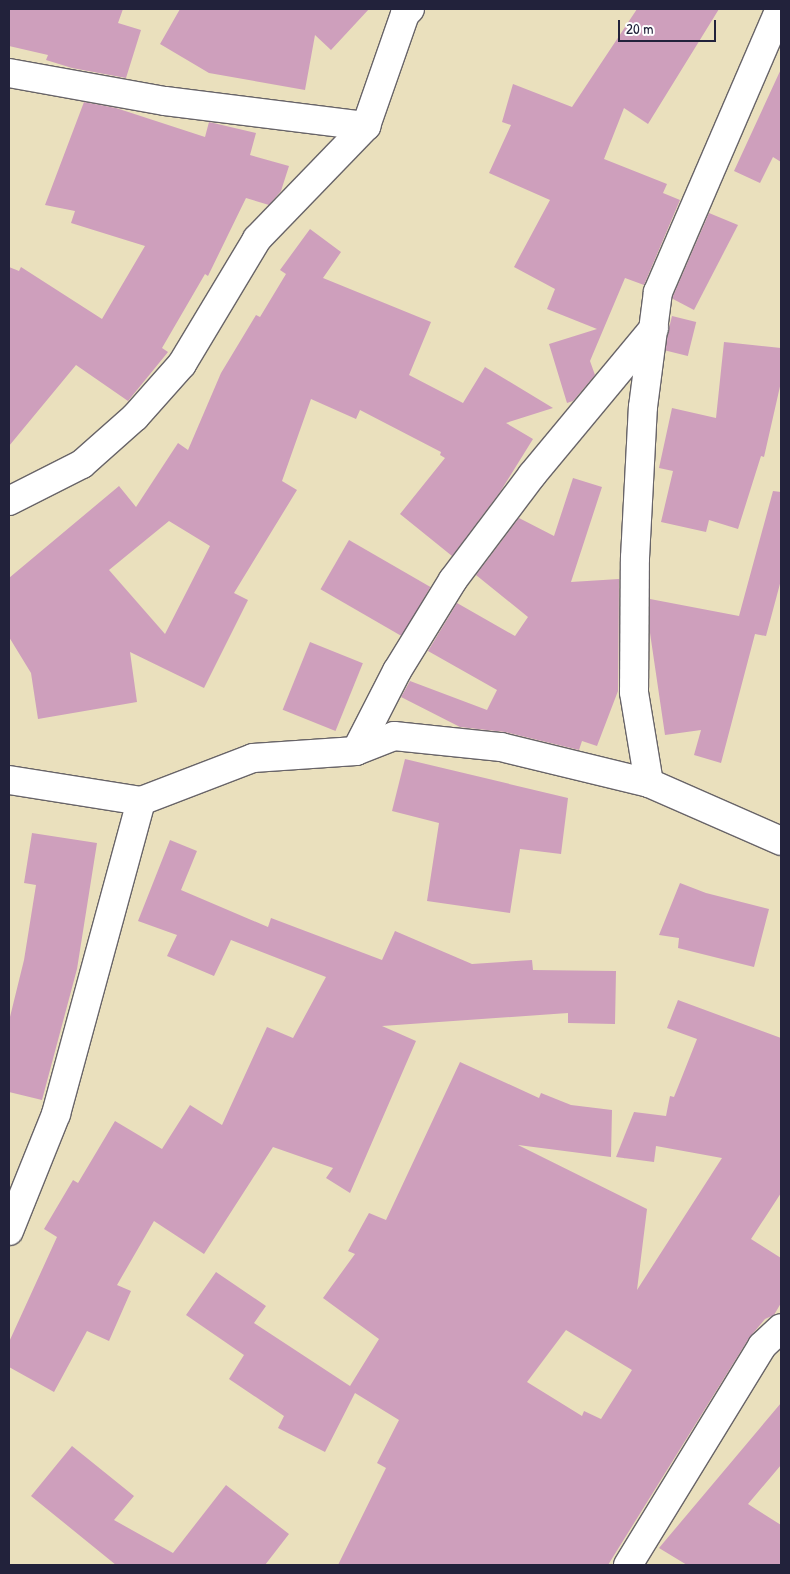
<!DOCTYPE html>
<html>
<head>
<meta charset="utf-8">
<style>
  body { margin:0 }
  #map { position:relative; width:790px; height:1574px; overflow:hidden; background:#eae0bd; font-family:"Patrick Hand",sans-serif }
  div>[style] { position:absolute }
  .building>* { inset:0; background:#ce9fbc; transform-origin:0 0 }
  .roads { filter:drop-shadow(1px 0 #686468) drop-shadow(-1px 0 #686468) drop-shadow(0 1px #686468) drop-shadow(0 -1px #686468) }
  .minor>* { height:28px; margin:-14px; padding:0 14px; transform-origin:14px; border-radius:14px; background:#fff }
  span { translate:-50% -50%; white-space:nowrap; text-align:center; line-height:1.15; -webkit-text-stroke:4.5px #fff; paint-order:stroke }
  .frame { position:absolute; inset:0; border:10px solid #22223b; pointer-events:none }
  .scale { position:absolute; left:618px; top:20px; width:98px; height:22px; box-sizing:border-box; border:2px solid #22223b; border-top:0; padding-left:6px; font-size:15px; line-height:18px; white-space:nowrap; color:#22223b; -webkit-text-stroke:4px #fff; paint-order:stroke }
</style>
</head>
<body>
<div id="map">
  <div class="building">
    <i style="clip-path:polygon(9px 9px,123px 9px,118px 23px,141px 30px,126px 78px,72px 68px,46px 60px,48px 55px,9px 46px)"></i>
    <i style="clip-path:polygon(180px 9px,369px 9px,331px 50px,315px 35px,305px 90px,209px 73px,160px 44px)"></i>
    <i style="clip-path:polygon(637px 9px,719px 9px,648px 124px,624px 108px,604px 159px,667px 184px,663px 193px,680px 200px,644px 285px,625px 278px,590px 361px,595px 375px,573px 401px,567px 403px,549px 344px,597px 329px,547px 309px,555px 289px,514px 267px,550px 200px,489px 173px,511px 125px,502px 122px,513px 84px,572px 107px)"></i>
    <i style="clip-path:polygon(781px 69px,781px 162px,773px 157px,760px 183px,734px 171px)"></i>
    <i style="clip-path:polygon(84px 102px,116px 108px,205px 137px,209px 122px,256px 133px,250px 155px,289px 166px,281px 191px,269px 205px,246px 198px,208px 276px,205px 274px,162px 348px,168px 352px,128px 401px,76px 365px,9px 446px,9px 267px,19px 271px,21px 267px,102px 319px,145px 246px,71px 223px,75px 211px,45px 205px)"></i>
    <i style="clip-path:polygon(709px 213px,738px 225px,694px 310px,673px 299px,673px 296px)"></i>
    <i style="clip-path:polygon(evenodd,310px 229px,341px 252px,323px 278px,431px 322px,409px 375px,463px 403px,485px 367px,553px 408px,506px 423px,533px 439px,500px 492px,452px 556px,400px 514px,445px 458px,440px 455px,441px 452px,360px 410px,356px 419px,311px 399px,282px 481px,297px 490px,234px 593px,248px 600px,204px 688px,130px 652px,137px 702px,38px 719px,31px 673px,9px 637px,9px 578px,119px 486px,136px 507px,178px 443px,188px 450px,221px 373px,256px 315px,260px 317px,286px 274px,280px 270px,310px 229px,169px 521px,210px 546px,165px 634px,109px 570px,169px 521px)"></i>
    <i style="left:672px;top:316px;width:25px;height:35px;rotate:14deg"></i>
    <i style="clip-path:polygon(724px 342px,781px 348px,781px 382px,764px 457px,761px 456px,738px 529px,709px 520px,706px 532px,661px 522px,673px 471px,659px 468px,672px 408px,716px 418px)"></i>
    <i style="clip-path:polygon(573px 478px,602px 487px,571px 582px,619px 579px,618px 691px,597px 746px,582px 741px,579px 750px,505px 732px,460px 727px,401px 697px,410px 681px,487px 710px,497px 690px,428px 651px,457px 603px,515px 636px,528px 617px,476px 575px,519px 518px,554px 536px)"></i>
    <i style="clip-path:polygon(773px 491px,781px 492px,781px 580px,766px 636px,755px 634px,721px 763px,694px 755px,701px 730px,665px 735px,650px 633px,650px 599px,739px 616px)"></i>
    <i style="left:349px;top:540px;width:94px;height:57px;rotate:30deg"></i>
    <i style="left:310px;top:642px;width:57px;height:73px;rotate:22deg"></i>
    <i style="clip-path:polygon(405px 759px,568px 798px,561px 854px,520px 849px,510px 913px,427px 901px,439px 823px,392px 811px)"></i>
    <i style="clip-path:polygon(32px 833px,97px 843px,77px 969px,42px 1100px,9px 1092px,9px 1021px,24px 960px,36px 885px,24px 883px)"></i>
    <i style="clip-path:polygon(170px 840px,197px 851px,181px 890px,268px 927px,271px 918px,382px 960px,395px 931px,472px 964px,532px 960px,533px 970px,616px 971px,615px 1024px,568px 1023px,568px 1013px,382px 1026px,416px 1041px,350px 1193px,326px 1178px,333px 1168px,273px 1147px,204px 1254px,154px 1221px,117px 1285px,131px 1291px,109px 1341px,87px 1331px,54px 1392px,9px 1367px,9px 1342px,57px 1237px,44px 1229px,73px 1180px,78px 1183px,115px 1121px,162px 1149px,190px 1105px,222px 1125px,267px 1027px,293px 1038px,326px 977px,231px 940px,214px 976px,167px 956px,177px 935px,138px 921px)"></i>
    <i style="clip-path:polygon(680px 883px,706px 893px,769px 909px,754px 967px,678px 948px,679px 938px,659px 935px)"></i>
    <i style="clip-path:polygon(evenodd,678px 1000px,781px 1038px,781px 1193px,751px 1239px,781px 1258px,781px 1303px,774px 1315px,765px 1319px,749px 1338px,608px 1565px,338px 1565px,386px 1468px,377px 1463px,399px 1420px,355px 1393px,325px 1452px,278px 1428px,284px 1416px,229px 1379px,244px 1355px,186px 1315px,216px 1272px,266px 1306px,254px 1323px,350px 1386px,379px 1339px,323px 1298px,355px 1254px,348px 1251px,369px 1213px,386px 1220px,460px 1062px,539px 1098px,541px 1093px,571px 1105px,612px 1110px,611px 1157px,518px 1145px,647px 1209px,637px 1290px,722px 1158px,656px 1146px,654px 1162px,616px 1157px,634px 1112px,666px 1116px,670px 1096px,674px 1097px,697px 1039px,667px 1028px,678px 1000px,566px 1330px,632px 1370px,601px 1419px,584px 1411px,582px 1416px,527px 1382px,566px 1330px)"></i>
    <i style="clip-path:polygon(781px 1403px,781px 1465px,748px 1504px,781px 1525px,781px 1565px,687px 1565px,659px 1548px)"></i>
    <i style="clip-path:polygon(72px 1446px,134px 1496px,114px 1520px,173px 1553px,226px 1485px,289px 1534px,265px 1565px,116px 1565px,31px 1496px)"></i>
  </div>
  <div class="roads">
    <div class="minor">
      <i style="left:9px;top:73px;width:158px;rotate:10.2deg"></i>
      <i style="left:165px;top:101px;width:203px;rotate:7.1deg"></i>
      <i style="left:9px;top:501px;width:82px;rotate:-26.9deg"></i>
      <i style="left:82px;top:464px;width:71px;rotate:-41.6deg"></i>
      <i style="left:135px;top:417px;width:71px;rotate:-48.4deg"></i>
      <i style="left:182px;top:364px;width:146px;rotate:-59deg"></i>
      <i style="left:257px;top:239px;width:157px;rotate:-46deg"></i>
      <i style="left:366px;top:126px;width:119px;rotate:-70.8deg"></i>
      <i style="left:405px;top:14px;width:7px;rotate:-45deg"></i>
      <i style="left:356px;top:751px;width:90px;rotate:-62.9deg"></i>
      <i style="left:397px;top:671px;width:107px;rotate:-58.4deg"></i>
      <i style="left:453px;top:580px;width:131px;rotate:-53deg"></i>
      <i style="left:532px;top:475px;width:191px;rotate:-50.3deg"></i>
      <i style="left:9px;top:780px;width:134px;rotate:9deg"></i>
      <i style="left:141px;top:801px;width:120px;rotate:-21deg"></i>
      <i style="left:253px;top:758px;width:103px;rotate:-3.9deg"></i>
      <i style="left:356px;top:751px;width:41px;rotate:-21.5deg"></i>
      <i style="left:394px;top:736px;width:108px;rotate:5.9deg"></i>
      <i style="left:501px;top:747px;width:152px;rotate:13.7deg"></i>
      <i style="left:649px;top:783px;width:144px;rotate:23.7deg"></i>
      <i style="left:649px;top:783px;width:92px;rotate:-99.4deg"></i>
      <i style="left:634px;top:692px;width:134px;rotate:-89.6deg"></i>
      <i style="left:635px;top:558px;width:151px;rotate:-87deg"></i>
      <i style="left:643px;top:407px;width:116px;rotate:-82.6deg"></i>
      <i style="left:658px;top:292px;width:308px;rotate:-66.7deg"></i>
      <i style="left:9px;top:1231px;width:126px;rotate:-68.1deg"></i>
      <i style="left:56px;top:1114px;width:324px;rotate:-74.8deg"></i>
      <i style="left:628px;top:1565px;width:257px;rotate:-58.5deg"></i>
      <i style="left:762px;top:1346px;width:26px;rotate:-43deg"></i>
    </div>
  </div>
  <div class="frame"></div>
  <div class="scale">20 m</div>
</div>
</body>
</html>
